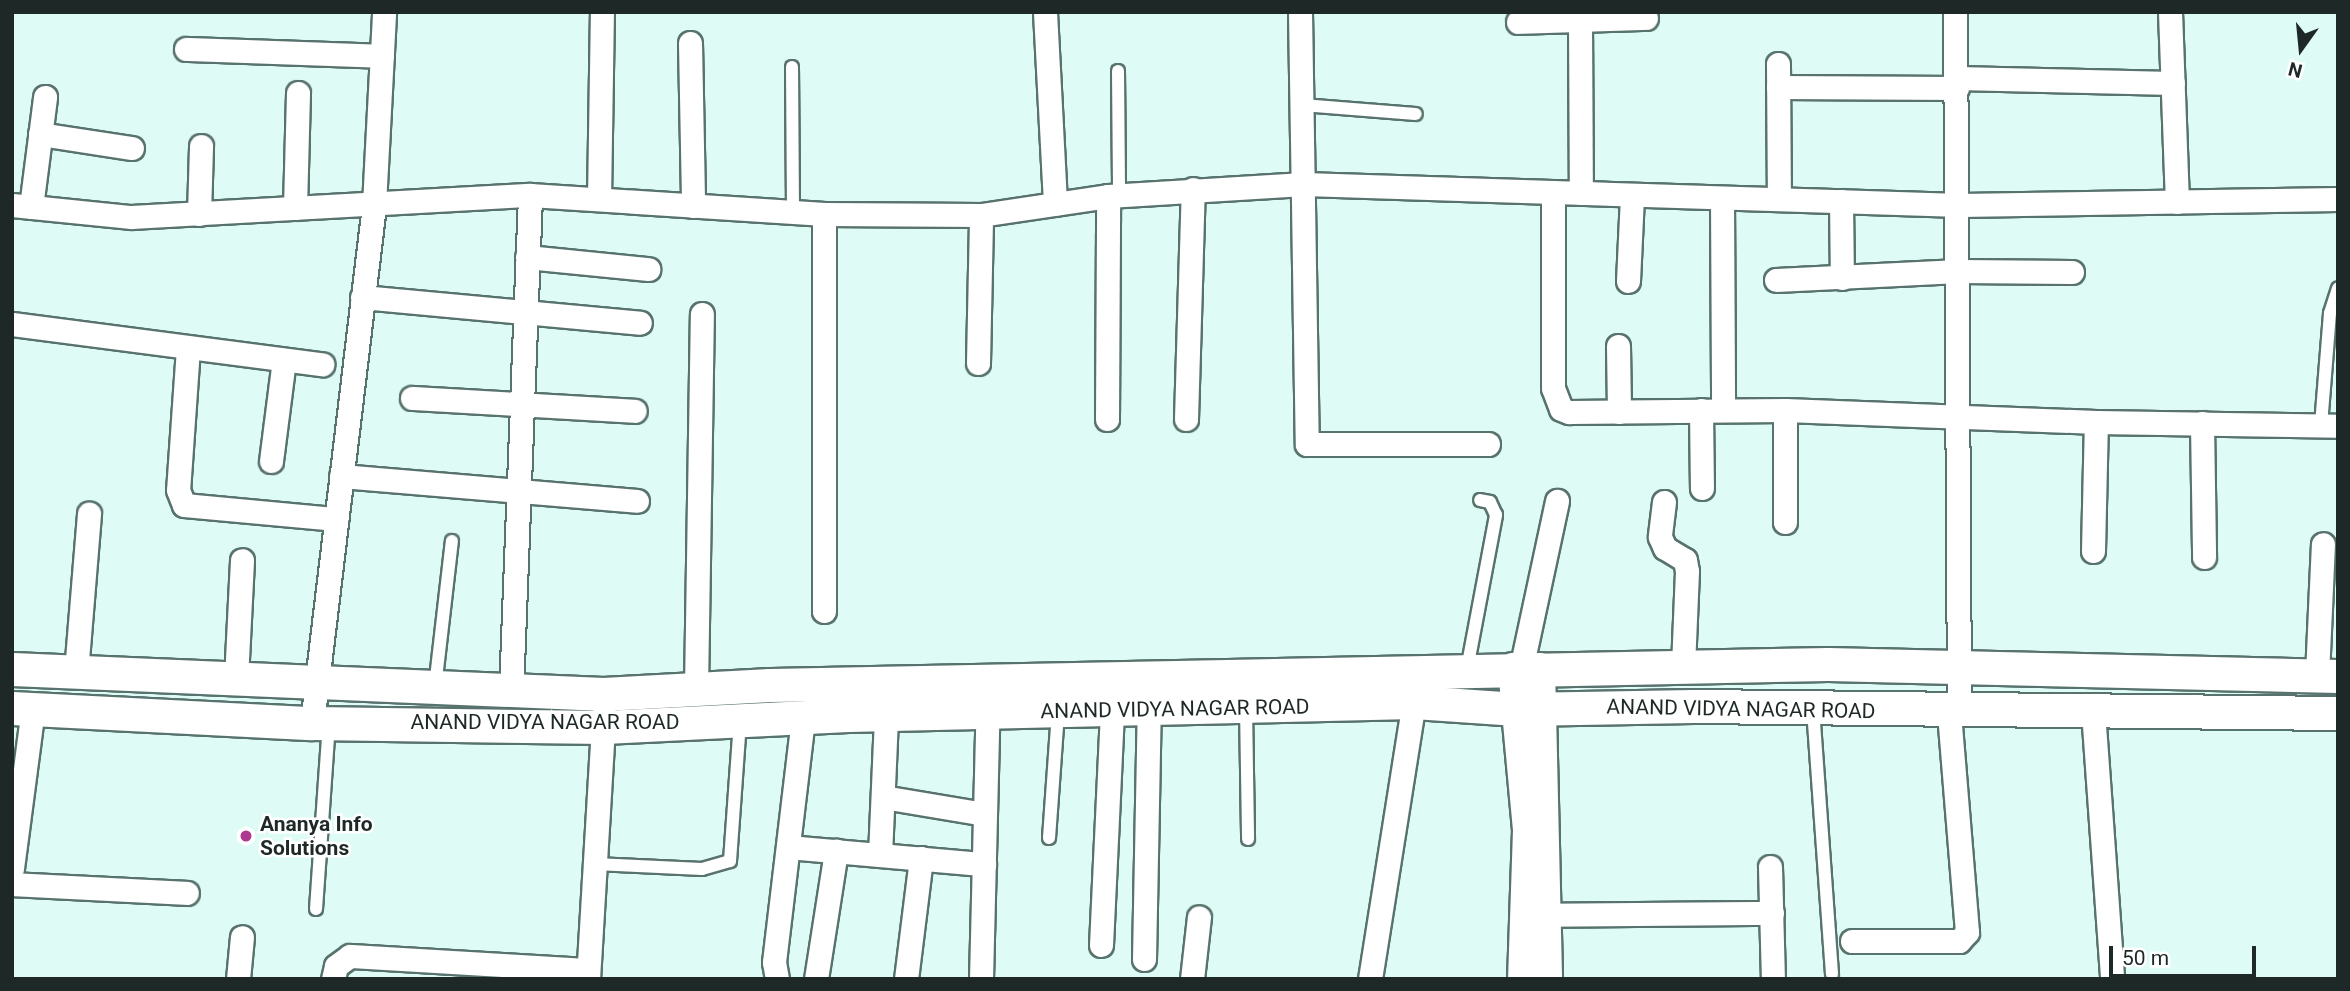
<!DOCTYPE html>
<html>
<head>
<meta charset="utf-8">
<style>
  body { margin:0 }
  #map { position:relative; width:2350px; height:991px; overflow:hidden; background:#defcf5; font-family:Roboto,sans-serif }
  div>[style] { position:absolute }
  .roads { filter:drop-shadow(2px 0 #58726d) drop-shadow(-2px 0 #58726d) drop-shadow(0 2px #58726d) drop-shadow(0 -2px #58726d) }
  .service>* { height:12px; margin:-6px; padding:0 6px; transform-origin:6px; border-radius:6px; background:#fff }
  .minor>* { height:23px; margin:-11.5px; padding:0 11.5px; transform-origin:11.5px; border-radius:11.5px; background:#fff }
  .tertiary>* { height:30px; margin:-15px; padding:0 15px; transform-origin:15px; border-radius:15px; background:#fff }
  .secondary>* { height:33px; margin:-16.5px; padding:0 16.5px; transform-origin:16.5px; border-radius:16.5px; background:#fff }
  .dots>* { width:19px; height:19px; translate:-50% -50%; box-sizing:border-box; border:4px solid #fff; border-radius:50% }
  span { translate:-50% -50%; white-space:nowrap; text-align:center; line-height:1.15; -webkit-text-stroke:5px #fff; paint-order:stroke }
  .street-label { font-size:21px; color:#1e2927 }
  .poi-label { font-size:21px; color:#1e2927; font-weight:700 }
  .left { translate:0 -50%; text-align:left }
  .frame { position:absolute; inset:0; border:14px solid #1e2927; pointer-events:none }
  .north { position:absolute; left:2266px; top:14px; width:70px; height:70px; -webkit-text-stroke:5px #fff; paint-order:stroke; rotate:195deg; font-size:19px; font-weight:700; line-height:28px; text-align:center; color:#1e2927 }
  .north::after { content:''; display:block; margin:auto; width:24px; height:32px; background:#1e2927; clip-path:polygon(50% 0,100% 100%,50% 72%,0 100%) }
  .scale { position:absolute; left:2109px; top:946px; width:147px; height:32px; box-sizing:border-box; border:4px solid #1e2927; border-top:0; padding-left:9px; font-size:21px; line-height:24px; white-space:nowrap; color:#1e2927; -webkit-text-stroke:5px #fff; paint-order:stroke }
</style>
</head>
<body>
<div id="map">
  <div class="roads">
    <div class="service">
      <i style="left:792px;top:67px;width:145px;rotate:89.6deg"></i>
      <i style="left:1118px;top:71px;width:125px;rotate:89.5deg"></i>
      <i style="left:1302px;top:105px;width:114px;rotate:4.5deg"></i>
      <i style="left:2321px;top:425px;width:112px;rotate:-85.4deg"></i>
      <i style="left:2330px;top:313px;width:26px;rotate:-72deg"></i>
      <i style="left:1467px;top:669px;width:157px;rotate:-79.3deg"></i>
      <i style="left:1496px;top:515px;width:14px;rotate:-115deg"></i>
      <i style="left:1490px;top:502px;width:10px;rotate:-169deg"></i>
      <i style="left:435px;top:687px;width:147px;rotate:-83.4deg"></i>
      <i style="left:1246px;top:707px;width:132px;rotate:89.1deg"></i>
      <i style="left:1813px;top:709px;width:266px;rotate:85.9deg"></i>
      <i style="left:1049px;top:838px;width:127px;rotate:-85.9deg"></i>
      <i style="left:595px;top:864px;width:107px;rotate:2.7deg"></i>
      <i style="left:702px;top:869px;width:29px;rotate:-16deg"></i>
      <i style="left:730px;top:861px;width:140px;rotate:-85.9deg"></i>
      <i style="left:316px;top:909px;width:186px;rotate:-86deg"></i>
    </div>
    <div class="minor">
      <i style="left:1045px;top:12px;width:192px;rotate:87deg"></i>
      <i style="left:1300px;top:12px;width:432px;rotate:89.1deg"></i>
      <i style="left:1307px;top:444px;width:181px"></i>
      <i style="left:1955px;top:12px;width:699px;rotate:89.67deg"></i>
      <i style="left:2170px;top:12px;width:190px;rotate:87.9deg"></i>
      <i style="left:1580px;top:20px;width:173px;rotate:89.7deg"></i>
      <i style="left:1518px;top:22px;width:128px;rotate:-1.8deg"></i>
      <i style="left:690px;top:43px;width:163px;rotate:88.9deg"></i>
      <i style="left:186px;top:49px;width:196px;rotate:2deg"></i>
      <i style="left:1778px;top:64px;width:135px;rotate:89.6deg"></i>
      <i style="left:1957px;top:78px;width:216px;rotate:1.3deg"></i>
      <i style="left:1778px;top:87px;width:179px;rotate:0.3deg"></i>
      <i style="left:40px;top:134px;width:93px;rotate:8.7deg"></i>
      <i style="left:1553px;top:192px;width:196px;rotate:90deg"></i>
      <i style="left:1553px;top:388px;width:22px;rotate:69deg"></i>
      <i style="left:1561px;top:409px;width:9px;rotate:21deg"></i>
      <i style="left:1569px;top:412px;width:216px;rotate:-0.5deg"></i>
      <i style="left:1785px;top:410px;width:311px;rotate:2.2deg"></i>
      <i style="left:2096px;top:422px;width:242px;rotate:0.9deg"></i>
      <i style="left:1722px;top:198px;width:212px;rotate:89.7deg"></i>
      <i style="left:599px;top:199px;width:187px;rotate:-89.1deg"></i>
      <i style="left:1841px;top:201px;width:77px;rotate:89.3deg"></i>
      <i style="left:12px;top:205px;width:120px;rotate:5.8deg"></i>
      <i style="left:131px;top:217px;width:400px;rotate:-3.2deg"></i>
      <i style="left:530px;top:195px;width:295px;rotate:3.7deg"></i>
      <i style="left:824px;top:214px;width:157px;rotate:0.4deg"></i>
      <i style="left:981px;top:215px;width:128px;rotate:-8.5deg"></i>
      <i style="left:1108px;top:196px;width:196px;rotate:-3.5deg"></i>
      <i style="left:1304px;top:184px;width:656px;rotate:1.83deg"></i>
      <i style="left:1960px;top:205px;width:378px;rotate:-0.9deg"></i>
      <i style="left:31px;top:207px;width:111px;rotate:-82.7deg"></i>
      <i style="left:295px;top:208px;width:115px;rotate:-88.5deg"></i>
      <i style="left:199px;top:214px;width:68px;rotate:-88.3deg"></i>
      <i style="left:824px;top:214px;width:397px;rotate:90deg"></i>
      <i style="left:527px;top:257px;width:122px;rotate:5.7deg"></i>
      <i style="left:1776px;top:280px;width:183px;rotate:-2.8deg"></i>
      <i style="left:1959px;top:271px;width:113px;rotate:0.5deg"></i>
      <i style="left:1628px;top:281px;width:86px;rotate:-87.3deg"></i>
      <i style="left:362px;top:297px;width:279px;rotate:5.3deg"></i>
      <i style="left:12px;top:324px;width:313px;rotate:7.4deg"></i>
      <i style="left:1618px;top:346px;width:66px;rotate:89.1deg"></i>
      <i style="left:188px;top:348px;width:142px;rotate:94deg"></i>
      <i style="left:178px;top:490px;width:16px;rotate:68deg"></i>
      <i style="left:184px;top:505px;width:153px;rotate:5.3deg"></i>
      <i style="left:978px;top:363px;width:148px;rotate:-88.8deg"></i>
      <i style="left:412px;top:398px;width:223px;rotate:3.3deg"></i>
      <i style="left:1701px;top:410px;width:78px;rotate:89.3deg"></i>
      <i style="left:1785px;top:410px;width:112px;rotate:90deg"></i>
      <i style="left:1107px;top:419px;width:223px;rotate:-89.7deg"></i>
      <i style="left:1186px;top:419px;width:230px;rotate:-88.3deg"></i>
      <i style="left:2202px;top:423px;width:134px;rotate:89.1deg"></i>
      <i style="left:271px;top:461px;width:102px;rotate:-82.7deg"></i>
      <i style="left:341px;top:476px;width:297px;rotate:4.8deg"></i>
      <i style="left:1664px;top:502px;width:35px;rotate:97deg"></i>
      <i style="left:1660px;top:537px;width:12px;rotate:66deg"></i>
      <i style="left:1665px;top:548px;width:23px;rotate:31deg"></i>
      <i style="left:1685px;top:560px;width:11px;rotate:80deg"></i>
      <i style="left:1687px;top:571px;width:96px;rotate:92.4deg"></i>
      <i style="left:2093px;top:551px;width:129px;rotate:-88.7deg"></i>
      <i style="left:1521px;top:669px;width:172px;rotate:-77.9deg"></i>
      <i style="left:76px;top:672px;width:159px;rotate:-85.3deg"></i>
      <i style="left:2317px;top:675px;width:131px;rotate:-87.4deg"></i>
      <i style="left:236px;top:679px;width:119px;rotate:-87.1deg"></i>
      <i style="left:696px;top:689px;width:375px;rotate:-89.1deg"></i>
      <i style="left:511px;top:691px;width:496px;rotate:-87.8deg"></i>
      <i style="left:2093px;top:711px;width:269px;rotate:85.9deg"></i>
      <i style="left:312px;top:723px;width:522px;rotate:-83.17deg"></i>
      <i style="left:374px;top:205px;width:193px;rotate:-87deg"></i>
      <i style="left:883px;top:797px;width:103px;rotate:9.5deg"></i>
      <i style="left:788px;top:847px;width:197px;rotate:5deg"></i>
      <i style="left:880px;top:855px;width:139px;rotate:-87.5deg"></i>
      <i style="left:1770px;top:867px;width:112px;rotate:88.5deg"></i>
      <i style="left:12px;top:868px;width:160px;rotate:-82.5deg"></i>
      <i style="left:12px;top:884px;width:175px;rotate:2.9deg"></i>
      <i style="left:1530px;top:915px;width:242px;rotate:-0.5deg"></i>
      <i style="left:1852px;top:941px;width:107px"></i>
      <i style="left:1959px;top:941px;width:12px;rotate:-48deg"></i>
      <i style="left:1967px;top:932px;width:222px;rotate:-94.7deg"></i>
      <i style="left:1101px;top:945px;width:237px;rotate:-87.3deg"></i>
      <i style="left:1144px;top:959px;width:253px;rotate:-88.9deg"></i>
      <i style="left:238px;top:979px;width:42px;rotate:-84.6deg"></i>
      <i style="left:333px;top:979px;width:13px;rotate:-77deg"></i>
      <i style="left:336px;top:966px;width:17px;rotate:-36deg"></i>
      <i style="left:350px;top:956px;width:238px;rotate:3.4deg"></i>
      <i style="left:588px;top:979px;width:266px;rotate:-86.6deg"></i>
      <i style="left:777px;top:979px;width:17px;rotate:-100deg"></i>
      <i style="left:774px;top:962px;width:246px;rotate:-83.2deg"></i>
      <i style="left:816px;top:979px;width:130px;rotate:-81.1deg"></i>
      <i style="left:906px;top:979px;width:122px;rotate:-82.9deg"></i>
      <i style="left:981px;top:979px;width:280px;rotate:-88.6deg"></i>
      <i style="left:1192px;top:979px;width:62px;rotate:-83.6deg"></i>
      <i style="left:1370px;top:979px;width:280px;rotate:-81deg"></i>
    </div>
    <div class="tertiary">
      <i style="left:1513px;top:668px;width:163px;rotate:84.7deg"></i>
      <i style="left:1528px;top:830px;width:149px;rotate:91.9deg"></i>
      <i style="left:1540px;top:668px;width:311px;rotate:88.7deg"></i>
    </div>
    <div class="secondary">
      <i style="left:12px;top:669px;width:592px;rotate:2.42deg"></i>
      <i style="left:603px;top:694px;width:167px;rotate:-3.1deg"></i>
      <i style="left:770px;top:685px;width:1058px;rotate:-1.14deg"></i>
      <i style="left:1828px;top:664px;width:510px;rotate:1.35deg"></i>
      <i style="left:12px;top:708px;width:300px;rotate:2.9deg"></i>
      <i style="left:312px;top:723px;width:292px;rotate:0.8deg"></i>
      <i style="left:604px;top:727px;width:244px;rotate:-2.8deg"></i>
      <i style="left:848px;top:715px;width:566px;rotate:-1.32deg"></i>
      <i style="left:1414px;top:702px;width:103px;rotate:3.9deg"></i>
      <i style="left:1517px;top:709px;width:176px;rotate:-1deg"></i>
      <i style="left:1693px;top:706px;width:645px;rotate:0.62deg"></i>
    </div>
  </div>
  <div class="dots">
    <i style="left:246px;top:836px;background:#ad3890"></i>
  </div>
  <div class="street-label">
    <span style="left:1175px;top:709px;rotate:-1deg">ANAND VIDYA NAGAR ROAD</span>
    <span style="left:1741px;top:709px;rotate:1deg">ANAND VIDYA NAGAR ROAD</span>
    <span style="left:545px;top:722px">ANAND VIDYA NAGAR ROAD</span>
  </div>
  <div class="poi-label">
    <span class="left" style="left:260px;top:836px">Ananya Info<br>Solutions</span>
  </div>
  <div class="frame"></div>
  <div class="north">N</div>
  <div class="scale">50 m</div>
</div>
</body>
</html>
